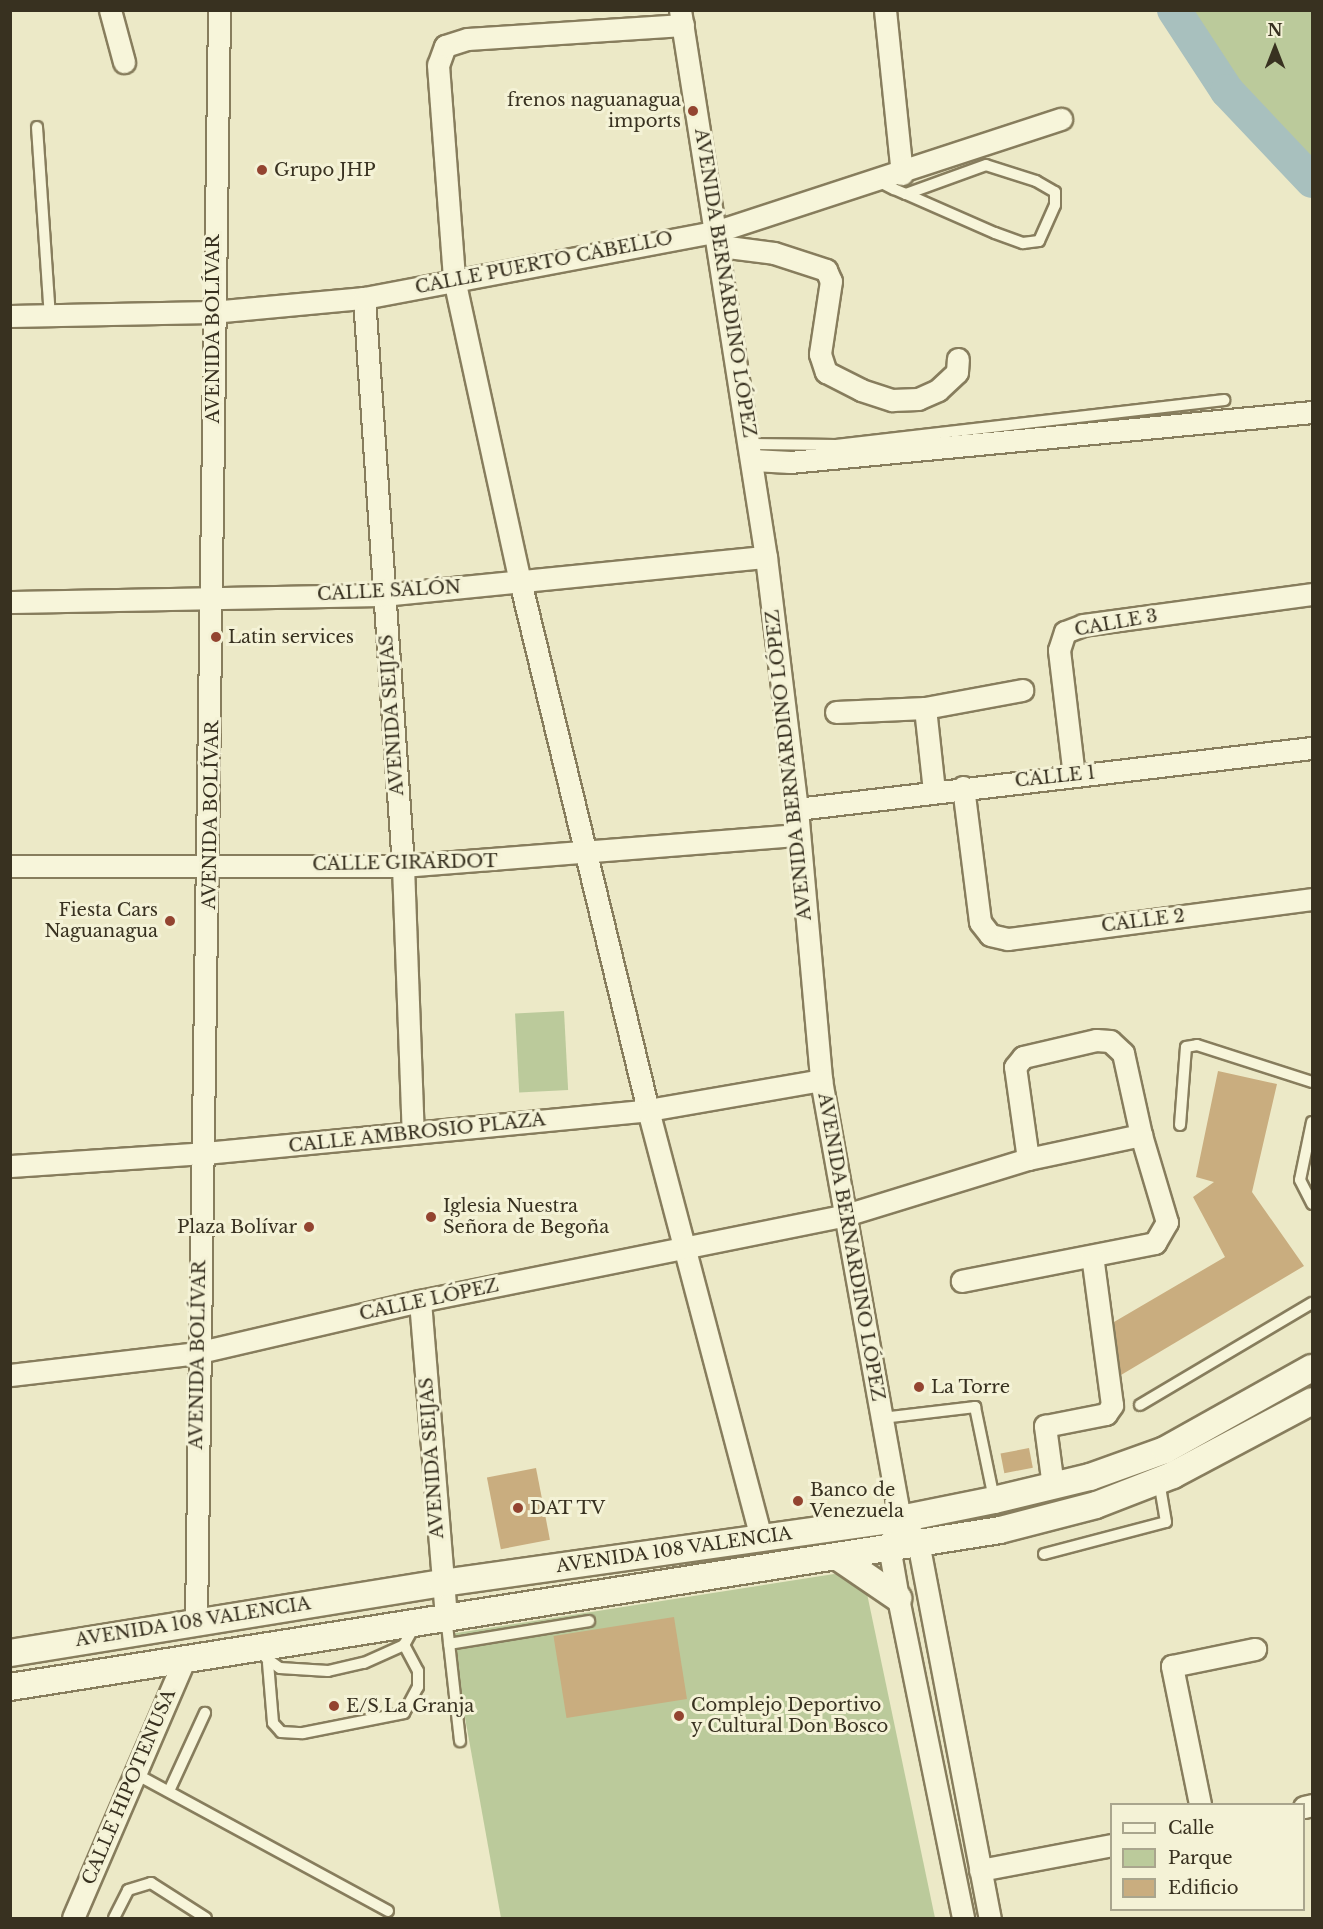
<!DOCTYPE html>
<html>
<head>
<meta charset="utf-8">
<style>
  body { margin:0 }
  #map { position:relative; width:1323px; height:1929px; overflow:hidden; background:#ece9c7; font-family:"Libre Baskerville",serif }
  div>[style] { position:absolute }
  .green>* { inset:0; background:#bbca9b; transform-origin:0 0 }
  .river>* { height:34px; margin:-17px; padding:0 17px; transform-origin:17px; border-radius:17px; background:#a8c0be }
  .building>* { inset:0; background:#c9ad7f; transform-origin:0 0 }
  .roads { filter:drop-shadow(2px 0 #877d5d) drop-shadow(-2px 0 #877d5d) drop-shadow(0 2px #877d5d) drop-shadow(0 -2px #877d5d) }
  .service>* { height:10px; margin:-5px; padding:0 5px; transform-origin:5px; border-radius:5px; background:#f7f5da }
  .minor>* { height:21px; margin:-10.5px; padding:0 10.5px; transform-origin:10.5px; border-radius:10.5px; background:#f7f5da }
  .tertiary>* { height:26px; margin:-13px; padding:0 13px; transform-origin:13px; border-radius:13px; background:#f7f5da }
  .dots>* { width:16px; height:16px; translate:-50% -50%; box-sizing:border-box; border:3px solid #f4f2d6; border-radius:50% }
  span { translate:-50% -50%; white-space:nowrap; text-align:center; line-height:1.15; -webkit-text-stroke:6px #f4f2d6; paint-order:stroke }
  .poi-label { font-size:18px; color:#383120 }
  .right { translate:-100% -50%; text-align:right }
  .left { translate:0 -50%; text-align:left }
  .street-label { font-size:18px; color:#383120 }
  .frame { position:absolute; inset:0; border:12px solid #383120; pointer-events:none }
  .legend { position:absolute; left:1110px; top:1803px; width:195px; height:108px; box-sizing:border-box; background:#f4f2d6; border:2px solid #a9a58d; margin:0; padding:8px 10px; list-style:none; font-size:18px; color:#383120 }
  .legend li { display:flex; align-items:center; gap:12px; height:30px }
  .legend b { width:30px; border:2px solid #a9a58d }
  .north { position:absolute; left:1245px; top:18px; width:60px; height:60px; -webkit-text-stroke:4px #f4f2d6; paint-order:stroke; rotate:0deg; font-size:16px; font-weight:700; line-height:24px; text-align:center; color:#383120 }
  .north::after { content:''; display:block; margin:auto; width:21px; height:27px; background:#383120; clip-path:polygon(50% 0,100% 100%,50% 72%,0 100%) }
</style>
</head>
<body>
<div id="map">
  <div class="green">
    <i style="clip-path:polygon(1190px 11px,1312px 11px,1312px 159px,1254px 104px)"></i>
    <i style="left:564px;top:1011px;width:79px;height:49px;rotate:87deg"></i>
    <i style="clip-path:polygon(834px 1574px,854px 1576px,865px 1584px,935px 1918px,501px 1918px,450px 1634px)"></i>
  </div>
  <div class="river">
    <i style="left:1174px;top:10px;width:97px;rotate:56.8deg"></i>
    <i style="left:1227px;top:91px;width:124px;rotate:46.6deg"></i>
  </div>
  <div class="building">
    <i style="clip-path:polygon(1218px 1071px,1277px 1084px,1252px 1192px,1304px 1266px,1121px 1375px,1114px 1322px,1225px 1257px,1193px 1197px,1214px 1182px,1196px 1177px)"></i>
    <i style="left:1029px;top:1448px;width:20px;height:29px;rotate:79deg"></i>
    <i style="left:536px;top:1468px;width:73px;height:50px;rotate:79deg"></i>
    <i style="left:674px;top:1617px;width:83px;height:122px;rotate:81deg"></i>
  </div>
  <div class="roads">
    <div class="service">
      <i style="left:37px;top:127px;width:189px;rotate:86.1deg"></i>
      <i style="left:878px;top:181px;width:18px;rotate:27deg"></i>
      <i style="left:894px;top:189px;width:13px;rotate:23deg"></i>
      <i style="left:906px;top:194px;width:97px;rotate:23.7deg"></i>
      <i style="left:995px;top:233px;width:30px;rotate:20deg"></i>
      <i style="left:1023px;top:243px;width:16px;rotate:-7deg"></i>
      <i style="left:1039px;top:241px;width:39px;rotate:-66deg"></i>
      <i style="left:1055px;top:205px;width:13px;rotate:-90deg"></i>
      <i style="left:1055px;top:192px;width:22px;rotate:-150deg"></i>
      <i style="left:1036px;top:181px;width:52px;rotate:-162.3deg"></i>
      <i style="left:986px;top:165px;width:85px;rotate:160.1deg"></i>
      <i style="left:751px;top:444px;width:85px;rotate:0.7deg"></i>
      <i style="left:836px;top:445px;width:391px;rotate:-6.6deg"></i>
      <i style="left:1312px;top:1122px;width:59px;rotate:101.7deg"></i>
      <i style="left:1300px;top:1180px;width:27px;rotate:63deg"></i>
      <i style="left:1180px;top:1125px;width:78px;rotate:-85.6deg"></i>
      <i style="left:1186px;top:1047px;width:11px;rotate:-10deg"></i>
      <i style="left:1197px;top:1045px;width:121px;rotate:17.8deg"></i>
      <i style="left:1140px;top:1405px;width:200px;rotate:-30.7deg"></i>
      <i style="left:882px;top:1418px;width:94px;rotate:-6.7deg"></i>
      <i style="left:975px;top:1407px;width:94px;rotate:78.3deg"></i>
      <i style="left:1044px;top:1554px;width:126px;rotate:-14.7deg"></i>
      <i style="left:1166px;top:1522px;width:42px;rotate:-99.7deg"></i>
      <i style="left:446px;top:1616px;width:126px;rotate:83.6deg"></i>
      <i style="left:449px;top:1644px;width:142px;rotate:-9.3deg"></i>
      <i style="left:266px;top:1658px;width:17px;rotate:36deg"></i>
      <i style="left:280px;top:1668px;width:48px;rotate:3.6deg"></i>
      <i style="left:328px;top:1671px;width:37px;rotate:-13deg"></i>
      <i style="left:364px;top:1663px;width:44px;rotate:-24.2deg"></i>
      <i style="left:404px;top:1645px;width:23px;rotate:-61deg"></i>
      <i style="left:268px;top:1663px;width:60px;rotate:85.2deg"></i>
      <i style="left:273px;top:1723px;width:12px;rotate:48deg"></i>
      <i style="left:281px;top:1732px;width:22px;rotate:3deg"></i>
      <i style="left:303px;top:1733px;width:103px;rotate:-11.2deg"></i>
      <i style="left:404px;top:1713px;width:30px;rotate:-62deg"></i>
      <i style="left:418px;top:1687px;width:16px;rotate:-90deg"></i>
      <i style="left:418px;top:1671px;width:30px;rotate:-118deg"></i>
      <i style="left:134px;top:1773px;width:289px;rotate:28.5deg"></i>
      <i style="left:170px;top:1789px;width:84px;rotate:-65.3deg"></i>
      <i style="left:114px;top:1918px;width:31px;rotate:-63deg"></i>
      <i style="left:128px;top:1890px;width:24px;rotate:-17deg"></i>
      <i style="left:151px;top:1883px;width:65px;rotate:32.5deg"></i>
    </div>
    <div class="minor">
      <i style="left:110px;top:10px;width:54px;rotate:74.9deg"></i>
      <i style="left:680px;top:10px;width:554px;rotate:81.07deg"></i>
      <i style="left:766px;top:557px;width:254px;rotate:83deg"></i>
      <i style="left:797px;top:809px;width:272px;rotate:84.9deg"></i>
      <i style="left:821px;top:1080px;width:446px;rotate:79.8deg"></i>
      <i style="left:900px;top:1519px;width:29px;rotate:52deg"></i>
      <i style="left:918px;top:1542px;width:383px;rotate:79.2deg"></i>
      <i style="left:885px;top:10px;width:165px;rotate:84.1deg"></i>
      <i style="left:683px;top:25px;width:216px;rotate:176.3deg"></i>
      <i style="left:467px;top:39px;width:23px;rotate:162deg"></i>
      <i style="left:445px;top:46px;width:20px;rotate:110deg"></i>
      <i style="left:438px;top:65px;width:215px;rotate:85.7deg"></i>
      <i style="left:454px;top:279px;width:309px;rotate:77.7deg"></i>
      <i style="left:520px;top:581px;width:544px;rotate:76.4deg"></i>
      <i style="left:648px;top:1110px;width:443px;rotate:75.2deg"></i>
      <i style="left:720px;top:246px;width:54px;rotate:7.4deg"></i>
      <i style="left:774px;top:253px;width:55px;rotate:18.1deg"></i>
      <i style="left:826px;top:270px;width:12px;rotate:66deg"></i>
      <i style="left:831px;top:281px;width:74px;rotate:98.6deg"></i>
      <i style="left:820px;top:354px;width:19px;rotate:72deg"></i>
      <i style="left:826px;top:372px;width:39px;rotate:27deg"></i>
      <i style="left:861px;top:390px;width:33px;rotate:18deg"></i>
      <i style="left:892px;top:400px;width:26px;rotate:-2deg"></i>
      <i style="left:918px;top:399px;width:22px;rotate:-24deg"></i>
      <i style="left:938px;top:390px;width:26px;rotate:-43deg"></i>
      <i style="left:957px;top:372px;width:13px;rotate:-86deg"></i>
      <i style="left:364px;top:298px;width:569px;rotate:86.07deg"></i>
      <i style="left:403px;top:866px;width:267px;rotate:87.9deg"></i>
      <i style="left:10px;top:316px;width:202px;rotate:-1.1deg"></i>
      <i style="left:212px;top:312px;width:153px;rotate:-5.3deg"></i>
      <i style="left:364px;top:298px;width:360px;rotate:-10.7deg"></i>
      <i style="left:718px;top:231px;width:361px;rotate:-18.1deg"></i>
      <i style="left:753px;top:460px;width:37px;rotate:3deg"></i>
      <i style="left:790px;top:462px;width:524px;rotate:-5.47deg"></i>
      <i style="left:10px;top:602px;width:373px;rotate:-1.1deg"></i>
      <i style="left:383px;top:595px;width:385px;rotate:-5.7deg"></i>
      <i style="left:925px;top:708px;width:83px;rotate:83.8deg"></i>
      <i style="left:836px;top:712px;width:89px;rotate:-2.6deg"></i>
      <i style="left:925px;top:708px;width:99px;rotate:-10.5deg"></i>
      <i style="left:1074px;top:776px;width:127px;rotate:-96.8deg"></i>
      <i style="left:1059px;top:650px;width:19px;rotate:-72deg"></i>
      <i style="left:1065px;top:632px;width:19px;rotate:-21deg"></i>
      <i style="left:1083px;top:625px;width:231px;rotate:-7.7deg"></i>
      <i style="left:963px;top:787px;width:136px;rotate:82.8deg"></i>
      <i style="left:980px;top:922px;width:16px;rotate:52deg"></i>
      <i style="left:990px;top:935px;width:18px;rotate:13deg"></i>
      <i style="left:1008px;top:939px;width:307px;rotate:-7.5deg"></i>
      <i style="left:797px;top:809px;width:519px;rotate:-6.76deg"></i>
      <i style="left:10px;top:866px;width:393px"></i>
      <i style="left:403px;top:866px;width:396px;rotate:-4.5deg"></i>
      <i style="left:1028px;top:1159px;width:93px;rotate:-98deg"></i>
      <i style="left:1015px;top:1067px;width:13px;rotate:-51deg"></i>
      <i style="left:1023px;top:1057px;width:75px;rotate:-13.1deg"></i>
      <i style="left:1096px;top:1040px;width:14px;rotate:4deg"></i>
      <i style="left:1110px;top:1041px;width:18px;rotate:43deg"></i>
      <i style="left:1123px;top:1053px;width:84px;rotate:77.6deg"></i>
      <i style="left:10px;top:1166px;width:195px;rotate:-3.8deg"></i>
      <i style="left:205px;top:1153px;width:445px;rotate:-5.5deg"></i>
      <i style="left:648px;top:1110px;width:176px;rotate:-9.8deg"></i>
      <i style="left:420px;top:1301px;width:316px;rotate:85.3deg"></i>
      <i style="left:10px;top:1375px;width:187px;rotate:-6.7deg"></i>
      <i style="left:196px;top:1353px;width:230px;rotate:-13.1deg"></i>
      <i style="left:420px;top:1301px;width:435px;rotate:-11.4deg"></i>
      <i style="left:846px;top:1215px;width:190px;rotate:-17.1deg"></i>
      <i style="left:1028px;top:1159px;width:116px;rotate:-12deg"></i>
      <i style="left:1141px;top:1135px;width:91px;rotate:73.4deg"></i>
      <i style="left:1167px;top:1222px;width:24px;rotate:120deg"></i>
      <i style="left:1155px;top:1243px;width:197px;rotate:168.9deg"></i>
      <i style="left:1053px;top:1486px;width:61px;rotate:-97.6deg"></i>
      <i style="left:1045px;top:1426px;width:62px;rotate:-11.1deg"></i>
      <i style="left:1106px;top:1414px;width:11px;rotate:-56deg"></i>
      <i style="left:1112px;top:1405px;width:150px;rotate:-97.6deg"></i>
      <i style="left:894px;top:1534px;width:13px;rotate:113deg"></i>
      <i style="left:889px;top:1546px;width:53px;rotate:80.2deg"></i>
      <i style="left:898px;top:1598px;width:327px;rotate:78.5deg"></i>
      <i style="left:196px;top:1620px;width:1610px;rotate:-89.18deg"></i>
      <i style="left:1200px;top:1804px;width:141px;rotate:-101.5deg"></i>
      <i style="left:1172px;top:1666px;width:85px;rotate:-11.6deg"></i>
      <i style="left:1304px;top:1807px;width:8px;rotate:-14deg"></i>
      <i style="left:980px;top:1870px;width:134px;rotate:-10.7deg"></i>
      <i style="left:73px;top:1918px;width:285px;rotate:-66.7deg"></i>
    </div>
    <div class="tertiary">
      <i style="left:838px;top:1557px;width:73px;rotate:34.3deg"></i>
      <i style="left:10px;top:1653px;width:438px;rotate:-9.2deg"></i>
      <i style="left:442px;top:1583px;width:462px;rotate:-8deg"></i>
      <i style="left:900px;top:1519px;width:96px;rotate:-11.4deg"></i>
      <i style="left:994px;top:1500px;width:99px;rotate:-13.5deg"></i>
      <i style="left:1090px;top:1477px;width:80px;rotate:-19.8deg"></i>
      <i style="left:1165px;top:1450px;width:168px;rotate:-29.2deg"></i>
      <i style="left:10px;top:1687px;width:1002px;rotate:-9.01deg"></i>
      <i style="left:1000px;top:1530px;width:99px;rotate:-14.6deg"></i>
      <i style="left:1096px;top:1505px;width:83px;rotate:-21.3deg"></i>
      <i style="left:1173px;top:1475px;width:157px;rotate:-28deg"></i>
    </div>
  </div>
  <div class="dots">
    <i style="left:693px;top:111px;background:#934430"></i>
    <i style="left:262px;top:170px;background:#934430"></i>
    <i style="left:216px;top:637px;background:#934430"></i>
    <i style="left:170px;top:921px;background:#934430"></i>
    <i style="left:431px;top:1217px;background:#934430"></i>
    <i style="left:309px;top:1227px;background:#934430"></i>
    <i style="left:919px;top:1387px;background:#934430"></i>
    <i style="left:798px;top:1501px;background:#934430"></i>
    <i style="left:518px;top:1508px;background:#934430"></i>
    <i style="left:334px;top:1706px;background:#934430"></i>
    <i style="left:679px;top:1716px;background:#934430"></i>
  </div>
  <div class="poi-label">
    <span class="right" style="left:681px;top:111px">frenos naguanagua<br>imports</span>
    <span class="left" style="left:274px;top:170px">Grupo JHP</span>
    <span class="left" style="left:228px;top:637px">Latin services</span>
    <span class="right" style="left:158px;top:921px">Fiesta Cars<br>Naguanagua</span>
    <span class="left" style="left:443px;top:1217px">Iglesia Nuestra<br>Señora de Begoña</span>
    <span class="right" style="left:297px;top:1227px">Plaza Bolívar</span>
    <span class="left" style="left:931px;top:1387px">La Torre</span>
    <span class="left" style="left:810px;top:1501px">Banco de<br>Venezuela</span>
    <span class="left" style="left:530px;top:1508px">DAT TV</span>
    <span class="left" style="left:346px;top:1706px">E/S La Granja</span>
    <span class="left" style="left:691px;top:1716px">Complejo Deportivo<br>y Cultural Don Bosco</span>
  </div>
  <div class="street-label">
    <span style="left:544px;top:263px;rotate:-11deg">CALLE PUERTO CABELLO</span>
    <span style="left:725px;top:283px;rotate:81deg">AVENIDA BERNARDINO LÓPEZ</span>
    <span style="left:213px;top:329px;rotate:-90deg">AVENIDA BOLÍVAR</span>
    <span style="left:389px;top:591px;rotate:-3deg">CALLE SALÓN</span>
    <span style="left:1116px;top:623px;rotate:-10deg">CALLE 3</span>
    <span style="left:392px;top:715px;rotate:-94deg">AVENIDA SEIJAS</span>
    <span style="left:789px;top:765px;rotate:-96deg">AVENIDA BERNARDINO LÓPEZ</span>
    <span style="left:1055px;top:777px;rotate:-6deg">CALLE 1</span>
    <span style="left:211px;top:815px;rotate:-89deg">AVENIDA BOLÍVAR</span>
    <span style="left:405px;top:863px;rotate:-1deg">CALLE GIRARDOT</span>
    <span style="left:1143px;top:921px;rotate:-7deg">CALLE 2</span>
    <span style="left:417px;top:1133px;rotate:-6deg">CALLE AMBROSIO PLAZA</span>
    <span style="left:851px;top:1247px;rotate:80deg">AVENIDA BERNARDINO LÓPEZ</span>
    <span style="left:429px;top:1300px;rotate:-12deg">CALLE LÓPEZ</span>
    <span style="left:198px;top:1355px;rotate:-89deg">AVENIDA BOLÍVAR</span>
    <span style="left:432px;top:1458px;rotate:-94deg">AVENIDA SEIJAS</span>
    <span style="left:674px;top:1550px;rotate:-8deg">AVENIDA 108 VALENCIA</span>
    <span style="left:193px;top:1622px;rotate:-9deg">AVENIDA 108 VALENCIA</span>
    <span style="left:129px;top:1787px;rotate:-67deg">CALLE HIPOTENUSA</span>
  </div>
  <div class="frame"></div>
  <ul class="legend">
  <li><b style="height:8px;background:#f7f5da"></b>Calle</li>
  <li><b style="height:16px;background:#bbca9b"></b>Parque</li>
  <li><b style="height:16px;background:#c9ad7f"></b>Edificio</li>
  </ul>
  <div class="north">N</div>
</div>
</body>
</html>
